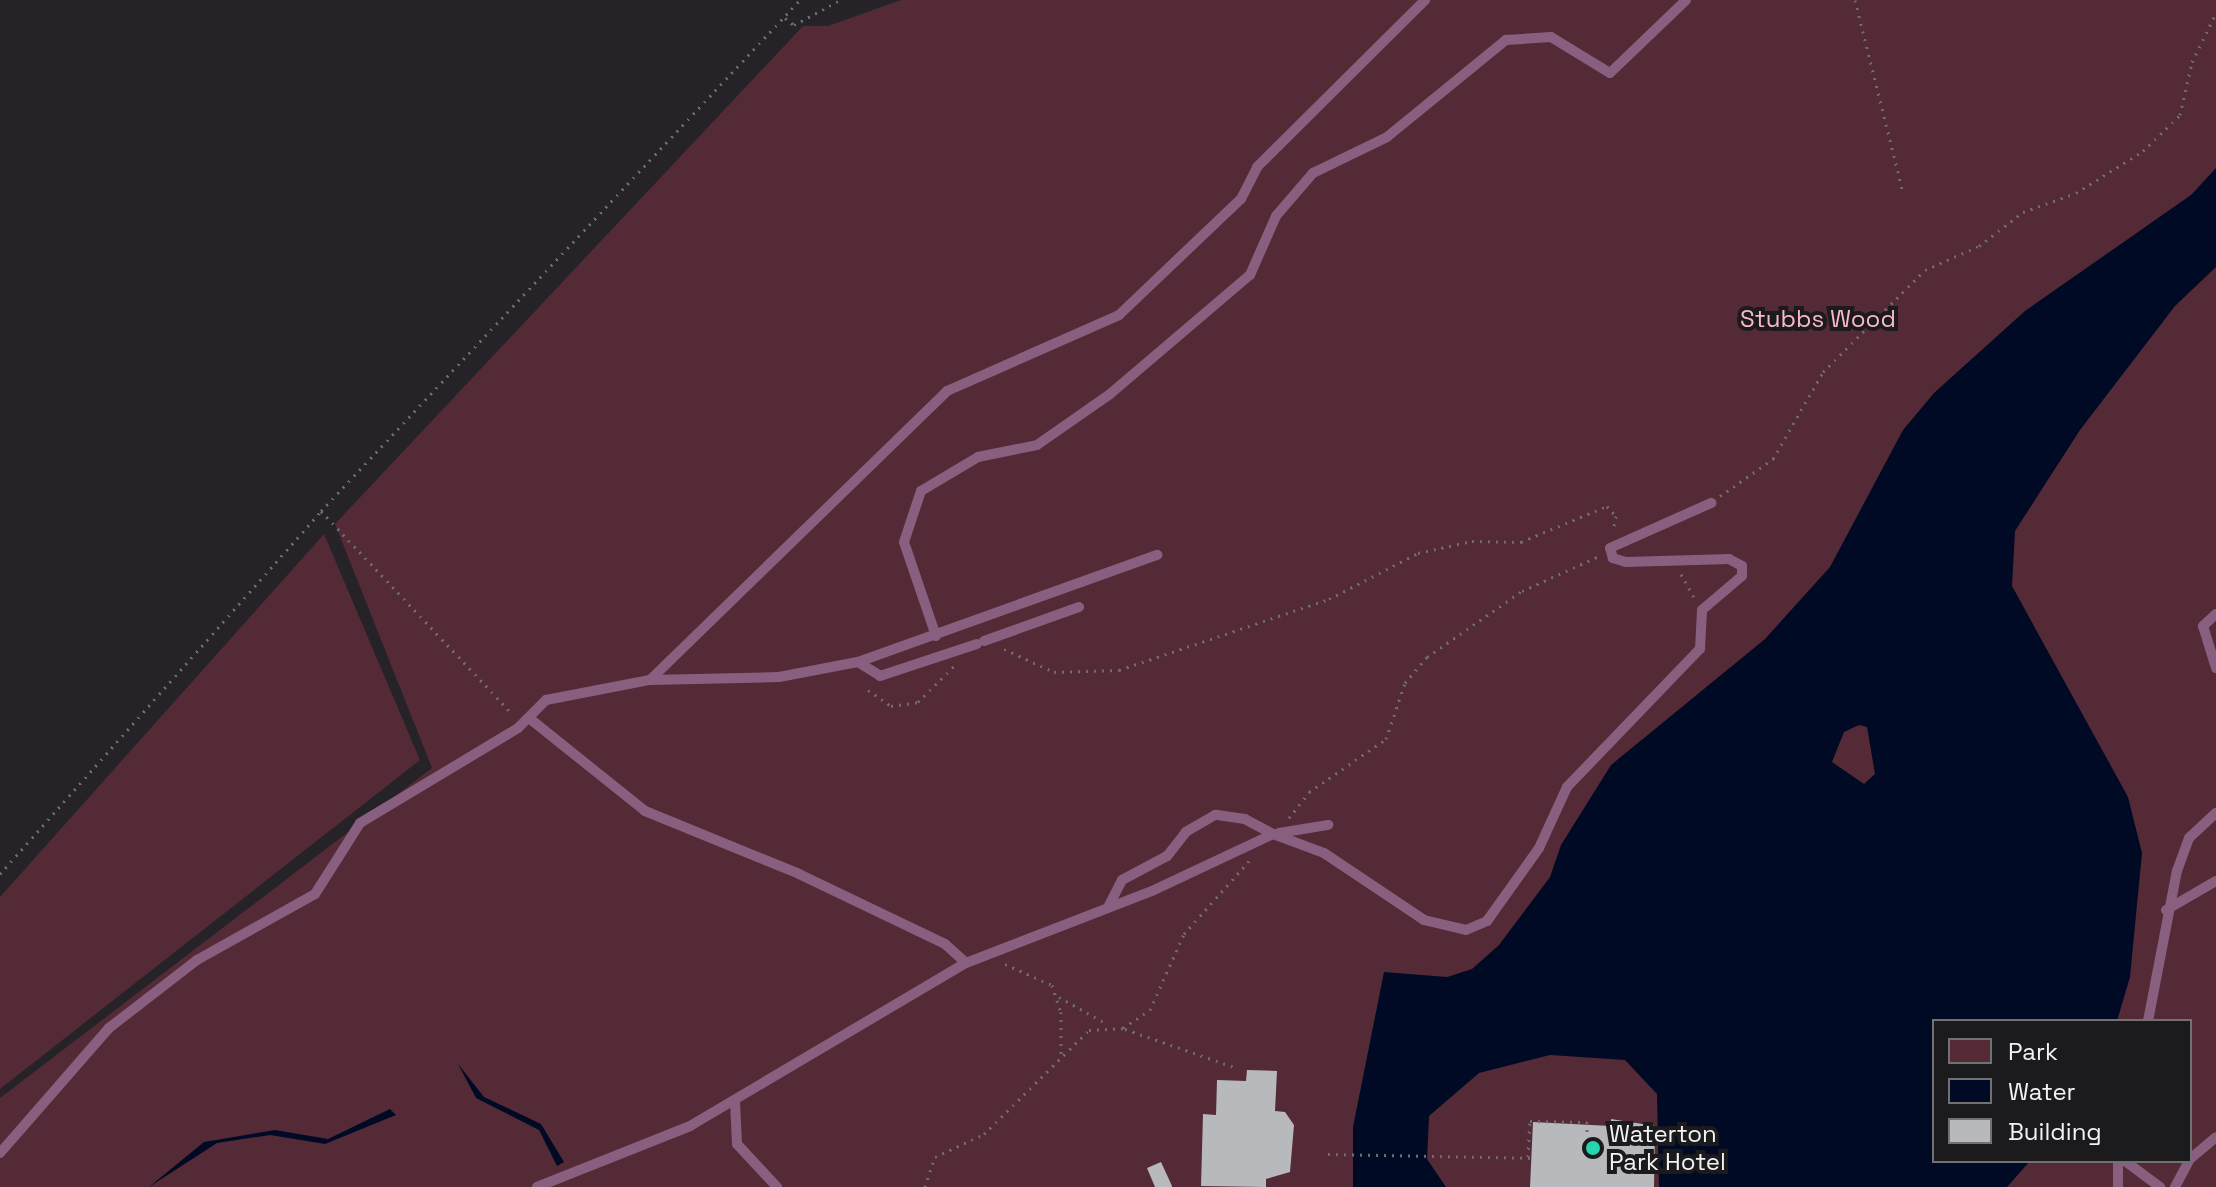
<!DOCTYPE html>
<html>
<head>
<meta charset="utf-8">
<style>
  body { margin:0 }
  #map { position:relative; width:2216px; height:1187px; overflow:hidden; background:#252327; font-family:"Space Grotesk",sans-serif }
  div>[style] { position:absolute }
  .green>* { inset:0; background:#542a36 }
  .water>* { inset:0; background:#000a24 }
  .building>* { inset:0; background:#b8b9bd }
  .path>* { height:3px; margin-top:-1.5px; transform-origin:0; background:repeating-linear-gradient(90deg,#6e6c6f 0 2px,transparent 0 8px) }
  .lane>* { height:10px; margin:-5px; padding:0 5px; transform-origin:5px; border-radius:5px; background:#895f7f }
  .dots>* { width:22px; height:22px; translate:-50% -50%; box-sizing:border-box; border:4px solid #1b1a1d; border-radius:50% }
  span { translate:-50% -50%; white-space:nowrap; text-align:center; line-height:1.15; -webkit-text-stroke:8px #1b1a1d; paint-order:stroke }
  .park-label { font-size:24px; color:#f9b8c8 }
  .poi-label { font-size:24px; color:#f2f1f3 }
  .left { translate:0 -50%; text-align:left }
  .legend { position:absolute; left:1932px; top:1019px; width:260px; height:144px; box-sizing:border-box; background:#1b1a1d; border:2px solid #717073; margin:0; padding:10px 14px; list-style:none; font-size:24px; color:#f2f1f3 }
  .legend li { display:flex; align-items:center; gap:16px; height:40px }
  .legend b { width:40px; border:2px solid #717073 }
</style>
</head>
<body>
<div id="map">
  <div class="green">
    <i style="clip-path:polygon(evenodd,901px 0,2216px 0,2216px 1187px,0 1187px,0 1098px,432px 768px,335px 524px,803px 26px,828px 26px,901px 0,1934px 1021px,2190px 1021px,2190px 1161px,1934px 1161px,1934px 1021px)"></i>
    <i style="clip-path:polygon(324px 534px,420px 760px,0 1089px,0 897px)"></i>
  </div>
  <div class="water">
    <i style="clip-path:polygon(evenodd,2216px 168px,2216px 267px,2175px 306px,2080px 430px,2015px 531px,2012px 586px,2128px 797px,2142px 853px,2130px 977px,2117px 1021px,1934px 1021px,1934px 1161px,2030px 1161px,2007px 1187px,1659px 1187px,1657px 1094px,1625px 1060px,1550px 1055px,1479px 1073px,1429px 1116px,1427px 1159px,1446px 1187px,1353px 1187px,1353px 1127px,1384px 972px,1447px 977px,1472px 969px,1499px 945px,1550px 877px,1561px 845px,1611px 765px,1765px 639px,1830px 567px,1903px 430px,1934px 393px,2025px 311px,2191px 195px,2216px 168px,1859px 725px,1867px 727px,1875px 774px,1864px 784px,1832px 762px,1844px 732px,1859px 725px)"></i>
    <i style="clip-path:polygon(458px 1064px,484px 1097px,541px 1124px,564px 1162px,557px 1166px,539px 1130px,476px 1098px)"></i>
    <i style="clip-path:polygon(390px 1109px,396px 1115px,325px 1144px,270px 1135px,217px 1143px,149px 1187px,204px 1142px,275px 1130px,328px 1139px)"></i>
  </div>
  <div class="building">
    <i style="clip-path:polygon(1247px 1070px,1277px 1071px,1275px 1111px,1285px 1112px,1294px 1125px,1290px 1172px,1266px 1179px,1266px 1187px,1201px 1186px,1203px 1114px,1216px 1115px,1217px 1080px,1246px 1081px)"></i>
    <i style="clip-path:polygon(1611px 1119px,1655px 1126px,1654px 1187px,1530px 1187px,1533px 1122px,1611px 1126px)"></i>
    <i style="clip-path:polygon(1161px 1162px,1172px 1186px,1172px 1187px,1155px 1187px,1147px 1168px)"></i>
  </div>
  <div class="path">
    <i style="left:1855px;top:0;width:195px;rotate:76deg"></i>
    <i style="left:785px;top:18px;width:11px;rotate:38deg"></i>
    <i style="left:794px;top:25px;width:52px;rotate:-28.5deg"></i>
    <i style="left:1720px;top:496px;width:65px;rotate:-34.9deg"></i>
    <i style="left:1773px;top:459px;width:100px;rotate:-60.1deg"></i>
    <i style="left:1823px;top:372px;width:144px;rotate:-45deg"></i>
    <i style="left:1925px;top:270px;width:59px;rotate:-24deg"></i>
    <i style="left:1979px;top:246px;width:56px;rotate:-37.7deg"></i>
    <i style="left:2023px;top:212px;width:56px;rotate:-19.7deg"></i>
    <i style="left:2076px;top:193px;width:79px;rotate:-32.1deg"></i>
    <i style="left:2143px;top:151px;width:52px;rotate:-44.2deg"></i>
    <i style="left:2180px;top:115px;width:54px;rotate:-77.2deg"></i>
    <i style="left:2192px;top:62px;width:55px;rotate:-63.9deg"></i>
    <i style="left:321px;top:511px;width:279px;rotate:46.7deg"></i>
    <i style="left:1681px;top:574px;width:29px;rotate:61deg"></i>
    <i style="left:1004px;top:649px;width:55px;rotate:24.7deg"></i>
    <i style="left:1054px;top:672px;width:65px;rotate:-1.8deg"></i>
    <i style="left:1119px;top:670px;width:222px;rotate:-18.7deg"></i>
    <i style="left:1329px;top:599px;width:100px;rotate:-27.3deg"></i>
    <i style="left:1418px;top:553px;width:55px;rotate:-12.5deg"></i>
    <i style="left:1472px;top:541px;width:49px;rotate:1.2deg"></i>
    <i style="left:1521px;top:542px;width:93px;rotate:-22.7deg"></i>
    <i style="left:1607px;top:506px;width:13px;rotate:48deg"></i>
    <i style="left:1616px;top:516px;width:15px;rotate:101deg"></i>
    <i style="left:868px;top:690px;width:28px;rotate:35deg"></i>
    <i style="left:891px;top:706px;width:27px;rotate:-8deg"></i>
    <i style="left:918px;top:702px;width:52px;rotate:-45deg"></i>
    <i style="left:1289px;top:818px;width:33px;rotate:-52deg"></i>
    <i style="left:1309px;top:792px;width:93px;rotate:-34.5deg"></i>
    <i style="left:1386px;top:739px;width:59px;rotate:-71.3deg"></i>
    <i style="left:1405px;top:683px;width:34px;rotate:-50deg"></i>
    <i style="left:1427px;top:657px;width:116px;rotate:-34.8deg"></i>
    <i style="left:1522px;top:591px;width:85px;rotate:-24.4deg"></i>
    <i style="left:0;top:874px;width:485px;rotate:-48.5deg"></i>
    <i style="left:321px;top:511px;width:700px;rotate:-46.85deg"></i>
    <i style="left:1005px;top:964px;width:51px;rotate:24.1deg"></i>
    <i style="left:1052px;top:985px;width:28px;rotate:72deg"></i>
    <i style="left:1061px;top:1012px;width:44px;rotate:90deg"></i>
    <i style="left:1059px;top:997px;width:55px;rotate:29.4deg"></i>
    <i style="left:1125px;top:1029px;width:115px;rotate:19.2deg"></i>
    <i style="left:1328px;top:1154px;width:203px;rotate:1.1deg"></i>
    <i style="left:1528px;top:1157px;width:36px;rotate:-87deg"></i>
    <i style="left:1530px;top:1121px;width:57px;rotate:1deg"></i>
    <i style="left:1587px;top:1122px;width:15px;rotate:90deg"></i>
    <i style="left:925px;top:1187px;width:32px;rotate:-72deg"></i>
    <i style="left:935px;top:1157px;width:54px;rotate:-25.1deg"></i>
    <i style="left:984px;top:1134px;width:148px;rotate:-44.7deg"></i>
    <i style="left:1089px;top:1030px;width:34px;rotate:-3deg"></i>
    <i style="left:1123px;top:1028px;width:32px;rotate:-34deg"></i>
    <i style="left:1150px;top:1010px;width:83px;rotate:-65.9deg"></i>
    <i style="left:1184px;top:934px;width:98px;rotate:-48.3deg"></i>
  </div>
  <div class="lane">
    <i style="left:2216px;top:614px;width:18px;rotate:137deg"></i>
    <i style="left:2203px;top:626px;width:44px;rotate:72.8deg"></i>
    <i style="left:936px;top:636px;width:99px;rotate:-108.8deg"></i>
    <i style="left:904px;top:542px;width:54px;rotate:-71.6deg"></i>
    <i style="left:921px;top:491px;width:66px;rotate:-30.8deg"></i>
    <i style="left:978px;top:457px;width:60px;rotate:-11.5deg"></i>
    <i style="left:1037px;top:445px;width:89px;rotate:-34.9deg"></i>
    <i style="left:1110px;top:394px;width:184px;rotate:-40.4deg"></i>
    <i style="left:1250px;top:275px;width:64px;rotate:-66.2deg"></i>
    <i style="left:1276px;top:216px;width:57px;rotate:-49.3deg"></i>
    <i style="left:1313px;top:173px;width:82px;rotate:-25.9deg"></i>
    <i style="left:1387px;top:137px;width:154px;rotate:-39.2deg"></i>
    <i style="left:1506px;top:40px;width:45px;rotate:-3.8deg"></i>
    <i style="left:1551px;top:37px;width:69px;rotate:31.4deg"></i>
    <i style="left:1610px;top:73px;width:105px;rotate:-43.8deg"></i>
    <i style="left:984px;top:641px;width:101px;rotate:-19.7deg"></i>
    <i style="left:858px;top:662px;width:26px;rotate:32deg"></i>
    <i style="left:880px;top:676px;width:102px;rotate:-18.3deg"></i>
    <i style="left:650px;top:680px;width:129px;rotate:-1.3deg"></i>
    <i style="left:779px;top:677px;width:80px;rotate:-10.8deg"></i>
    <i style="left:858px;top:662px;width:318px;rotate:-19.7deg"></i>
    <i style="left:529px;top:718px;width:149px;rotate:38.7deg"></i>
    <i style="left:645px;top:811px;width:166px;rotate:22.2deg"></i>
    <i style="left:799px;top:874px;width:162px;rotate:25.6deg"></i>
    <i style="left:945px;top:944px;width:28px;rotate:42deg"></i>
    <i style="left:1279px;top:833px;width:50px;rotate:-9.3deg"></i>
    <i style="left:1273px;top:834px;width:54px;rotate:20.4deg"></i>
    <i style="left:1324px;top:853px;width:120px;rotate:33.8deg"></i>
    <i style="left:1424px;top:920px;width:43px;rotate:13.4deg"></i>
    <i style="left:1466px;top:930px;width:23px;rotate:-23deg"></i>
    <i style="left:1487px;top:921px;width:90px;rotate:-54.5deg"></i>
    <i style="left:1539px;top:848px;width:67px;rotate:-65.3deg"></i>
    <i style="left:1567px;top:787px;width:192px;rotate:-46.1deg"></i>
    <i style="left:1700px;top:649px;width:39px;rotate:-87deg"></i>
    <i style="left:1702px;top:610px;width:52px;rotate:-40.4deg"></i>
    <i style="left:1742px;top:576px;width:10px;rotate:-90deg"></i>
    <i style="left:1742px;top:566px;width:15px;rotate:-152deg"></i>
    <i style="left:1729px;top:559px;width:103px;rotate:178.3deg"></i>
    <i style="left:1626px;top:562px;width:14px;rotate:-163deg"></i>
    <i style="left:1613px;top:558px;width:10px;rotate:-107deg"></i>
    <i style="left:1610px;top:548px;width:111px;rotate:-24deg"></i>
    <i style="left:2166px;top:910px;width:58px;rotate:-30.1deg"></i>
    <i style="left:2148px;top:1021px;width:153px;rotate:-79.1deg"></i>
    <i style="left:2177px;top:871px;width:35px;rotate:-70deg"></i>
    <i style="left:2189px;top:838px;width:37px;rotate:-43deg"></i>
    <i style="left:735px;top:1101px;width:43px;rotate:87.3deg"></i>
    <i style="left:737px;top:1144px;width:59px;rotate:47.1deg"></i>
    <i style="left:0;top:1153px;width:166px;rotate:-48.9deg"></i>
    <i style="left:109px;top:1028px;width:111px;rotate:-37.7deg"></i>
    <i style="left:197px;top:960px;width:135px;rotate:-29.2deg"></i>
    <i style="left:315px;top:894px;width:84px;rotate:-57.6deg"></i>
    <i style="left:360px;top:823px;width:184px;rotate:-31deg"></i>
    <i style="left:518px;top:728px;width:40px;rotate:-45deg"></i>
    <i style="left:546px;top:700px;width:106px;rotate:-10.9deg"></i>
    <i style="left:650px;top:680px;width:414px;rotate:-44.2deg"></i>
    <i style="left:947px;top:391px;width:188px;rotate:-23.8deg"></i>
    <i style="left:1119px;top:315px;width:168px;rotate:-43.6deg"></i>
    <i style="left:1241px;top:199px;width:36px;rotate:-63deg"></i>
    <i style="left:1257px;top:167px;width:237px;rotate:-44.8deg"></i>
    <i style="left:2190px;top:1159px;width:34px;rotate:-40deg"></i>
    <i style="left:2118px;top:1161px;width:26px;rotate:90deg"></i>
    <i style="left:2125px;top:1161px;width:44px;rotate:36.6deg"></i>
    <i style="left:537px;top:1187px;width:165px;rotate:-21.7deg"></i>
    <i style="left:690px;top:1126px;width:321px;rotate:-30.6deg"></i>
    <i style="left:966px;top:963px;width:199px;rotate:-21.2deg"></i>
    <i style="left:1152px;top:891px;width:134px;rotate:-25.2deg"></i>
    <i style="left:1273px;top:834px;width:32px;rotate:-152deg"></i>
    <i style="left:1245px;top:819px;width:30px;rotate:-172deg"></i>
    <i style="left:1215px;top:815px;width:34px;rotate:150deg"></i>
    <i style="left:1186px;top:832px;width:31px;rotate:128deg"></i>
    <i style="left:1167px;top:856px;width:51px;rotate:151.9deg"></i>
    <i style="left:1122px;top:880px;width:31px;rotate:117deg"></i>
    <i style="left:2175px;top:1187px;width:30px;rotate:-62deg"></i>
  </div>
  <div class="dots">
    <i style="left:1593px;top:1148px;background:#25d5ae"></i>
  </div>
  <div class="park-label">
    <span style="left:1818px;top:319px">Stubbs Wood</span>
  </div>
  <div class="poi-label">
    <span class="left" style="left:1609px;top:1148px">Waterton<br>Park Hotel</span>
  </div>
  <ul class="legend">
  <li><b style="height:22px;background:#542a36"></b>Park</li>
  <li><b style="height:22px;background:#000a24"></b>Water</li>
  <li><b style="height:22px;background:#b8b9bd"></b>Building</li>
  </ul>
</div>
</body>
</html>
